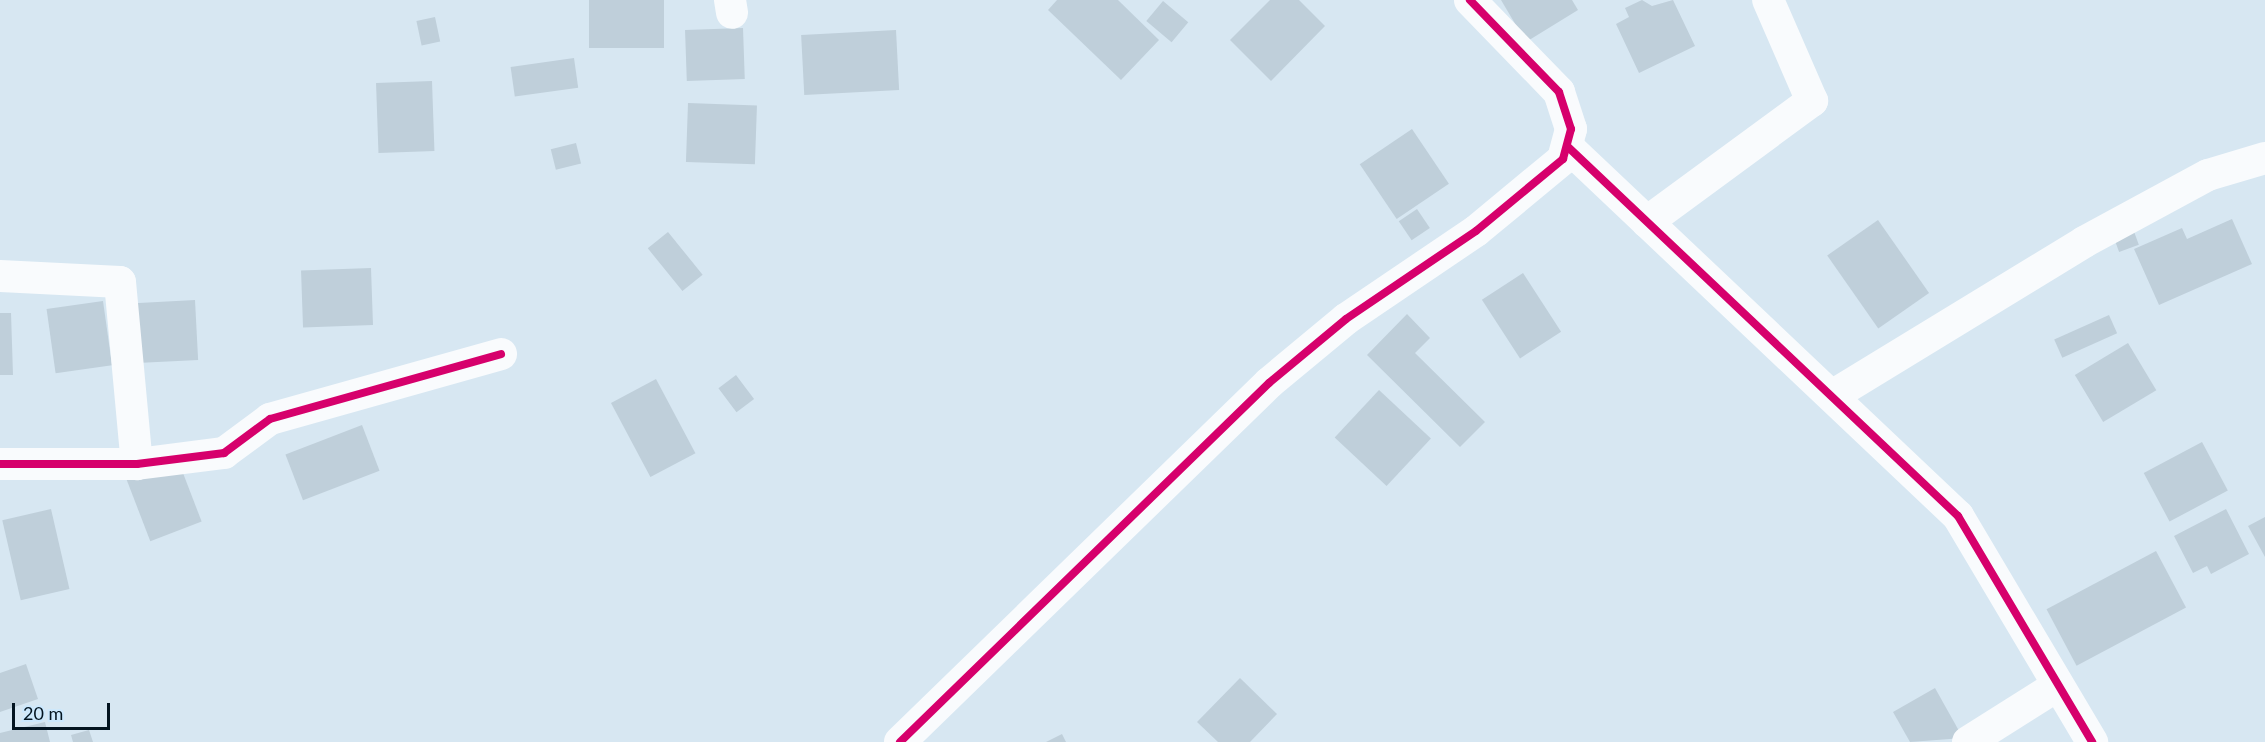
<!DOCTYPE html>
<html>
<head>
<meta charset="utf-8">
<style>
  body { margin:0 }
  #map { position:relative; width:2265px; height:742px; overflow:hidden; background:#d7e7f2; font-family:Lato,sans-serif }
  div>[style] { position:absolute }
  .building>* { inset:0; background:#bfcfda; transform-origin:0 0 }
  .minor>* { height:32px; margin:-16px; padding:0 16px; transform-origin:16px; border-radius:16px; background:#f9fbfd }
  .cycleway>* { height:8px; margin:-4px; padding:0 4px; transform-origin:4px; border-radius:4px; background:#d6006c }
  span { translate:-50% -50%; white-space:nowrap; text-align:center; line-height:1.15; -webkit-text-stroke:5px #cce8fd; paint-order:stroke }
  .scale { position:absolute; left:12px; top:703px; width:98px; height:27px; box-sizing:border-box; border:3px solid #031420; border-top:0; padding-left:8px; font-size:18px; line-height:21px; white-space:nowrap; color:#031420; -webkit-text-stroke:4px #cce8fd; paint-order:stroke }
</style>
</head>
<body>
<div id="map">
  <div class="building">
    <i style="left:589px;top:0;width:75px;height:48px"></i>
    <i style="clip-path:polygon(1057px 0,1118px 0,1159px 40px,1121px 80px,1048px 10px)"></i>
    <i style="clip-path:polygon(1270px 0,1299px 0,1325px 26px,1271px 81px,1230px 40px)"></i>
    <i style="clip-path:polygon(1501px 0,1572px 0,1578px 10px,1526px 42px)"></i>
    <i style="clip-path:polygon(1642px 0,1652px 6px,1673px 0,1695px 46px,1639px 73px,1616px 24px,1629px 17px,1625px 8px)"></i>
    <i style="left:1163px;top:1px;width:33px;height:26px;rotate:40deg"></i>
    <i style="left:435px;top:17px;width:25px;height:19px;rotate:78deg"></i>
    <i style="left:743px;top:28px;width:51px;height:58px;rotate:88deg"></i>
    <i style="left:896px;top:30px;width:60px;height:95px;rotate:87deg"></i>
    <i style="left:574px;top:58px;width:30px;height:64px;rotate:82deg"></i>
    <i style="left:432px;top:81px;width:70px;height:56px;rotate:88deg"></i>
    <i style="left:688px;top:103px;width:69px;height:59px;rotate:2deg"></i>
    <i style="left:1412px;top:129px;width:66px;height:63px;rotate:56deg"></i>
    <i style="left:576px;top:143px;width:21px;height:26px;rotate:76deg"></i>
    <i style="left:1417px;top:209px;width:23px;height:22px;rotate:56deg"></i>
    <i style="clip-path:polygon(2232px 219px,2252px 264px,2159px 305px,2134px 249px,2182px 228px,2187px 239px)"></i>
    <i style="left:1878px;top:220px;width:89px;height:62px;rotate:55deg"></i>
    <i style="left:2132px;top:226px;width:20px;height:21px;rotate:70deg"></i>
    <i style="left:668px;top:232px;width:55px;height:26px;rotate:51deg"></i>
    <i style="left:371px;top:268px;width:57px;height:70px;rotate:88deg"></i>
    <i style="left:1523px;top:273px;width:70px;height:49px;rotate:57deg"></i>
    <i style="left:195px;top:300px;width:60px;height:61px;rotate:87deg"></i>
    <i style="left:103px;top:301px;width:65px;height:57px;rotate:82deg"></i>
    <i style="clip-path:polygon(0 313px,11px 313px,13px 375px,0 375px)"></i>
    <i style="clip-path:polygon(1407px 314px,1430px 338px,1415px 353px,1485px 422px,1460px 447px,1367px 355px)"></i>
    <i style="left:2109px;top:315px;width:20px;height:60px;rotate:66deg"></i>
    <i style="left:2128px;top:343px;width:55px;height:62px;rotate:59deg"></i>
    <i style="left:736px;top:375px;width:30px;height:22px;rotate:53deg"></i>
    <i style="left:656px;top:379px;width:84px;height:51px;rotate:62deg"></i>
    <i style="left:1379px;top:390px;width:71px;height:65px;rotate:43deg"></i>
    <i style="left:362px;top:425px;width:49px;height:82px;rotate:69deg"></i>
    <i style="left:2202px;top:442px;width:55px;height:66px;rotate:62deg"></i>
    <i style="left:178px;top:460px;width:66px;height:55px;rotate:69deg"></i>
    <i style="left:51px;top:509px;width:82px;height:50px;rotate:77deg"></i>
    <i style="clip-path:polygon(2226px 509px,2249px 554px,2211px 574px,2207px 566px,2193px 573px,2174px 536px)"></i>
    <i style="clip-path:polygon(2265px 517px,2265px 557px,2248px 526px)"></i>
    <i style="left:2156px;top:551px;width:64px;height:124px;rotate:62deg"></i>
    <i style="clip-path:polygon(26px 664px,38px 699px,0 712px,0 673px)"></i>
    <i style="clip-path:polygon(1240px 678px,1277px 714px,1250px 742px,1218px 742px,1197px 722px)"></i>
    <i style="clip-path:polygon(1935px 688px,1963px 738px,1910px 742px,1893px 712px)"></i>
    <i style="clip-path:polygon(45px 722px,50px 742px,0 742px,0 733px)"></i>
    <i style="clip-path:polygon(89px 730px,93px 742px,73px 742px,71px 735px)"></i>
    <i style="clip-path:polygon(1062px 734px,1066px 742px,1046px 742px)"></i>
  </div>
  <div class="minor">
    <i style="left:730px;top:0;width:13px;rotate:81deg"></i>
    <i style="left:1568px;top:147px;width:537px;rotate:43.42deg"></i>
    <i style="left:1958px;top:516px;width:263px;rotate:59.3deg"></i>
    <i style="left:1647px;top:222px;width:205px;rotate:-36.3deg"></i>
    <i style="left:1812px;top:101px;width:110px;rotate:-113.5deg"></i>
    <i style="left:0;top:276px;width:120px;rotate:2.9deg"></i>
    <i style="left:120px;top:282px;width:183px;rotate:84.7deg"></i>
    <i style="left:1832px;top:396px;width:295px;rotate:-31.4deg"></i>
    <i style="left:2084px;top:242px;width:141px;rotate:-28.4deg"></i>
    <i style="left:2208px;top:175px;width:59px;rotate:-16.6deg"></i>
    <i style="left:0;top:464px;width:137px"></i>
    <i style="left:137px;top:464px;width:88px;rotate:-7.2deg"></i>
    <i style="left:224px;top:453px;width:57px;rotate:-36.5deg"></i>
    <i style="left:270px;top:419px;width:240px;rotate:-15.7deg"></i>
    <i style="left:900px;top:742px;width:515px;rotate:-44.21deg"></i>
    <i style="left:1269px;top:383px;width:100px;rotate:-39.7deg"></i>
    <i style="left:1346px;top:319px;width:157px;rotate:-34.1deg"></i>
    <i style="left:1476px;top:231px;width:113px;rotate:-39.6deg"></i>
    <i style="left:1563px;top:159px;width:31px;rotate:-75deg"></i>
    <i style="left:1571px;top:129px;width:39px;rotate:-108deg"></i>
    <i style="left:1559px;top:92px;width:128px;rotate:-134.1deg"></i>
    <i style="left:1968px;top:742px;width:105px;rotate:-32.2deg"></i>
  </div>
  <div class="cycleway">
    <i style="left:1568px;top:147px;width:537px;rotate:43.42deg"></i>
    <i style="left:1958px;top:516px;width:263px;rotate:59.3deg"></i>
    <i style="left:0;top:464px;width:137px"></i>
    <i style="left:137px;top:464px;width:88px;rotate:-7.2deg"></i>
    <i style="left:224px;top:453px;width:57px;rotate:-36.5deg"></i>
    <i style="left:270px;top:419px;width:240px;rotate:-15.7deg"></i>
    <i style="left:900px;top:742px;width:515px;rotate:-44.21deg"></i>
    <i style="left:1269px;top:383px;width:100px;rotate:-39.7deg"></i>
    <i style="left:1346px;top:319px;width:157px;rotate:-34.1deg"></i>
    <i style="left:1476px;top:231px;width:113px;rotate:-39.6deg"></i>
    <i style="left:1563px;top:159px;width:31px;rotate:-75deg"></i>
    <i style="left:1571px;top:129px;width:39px;rotate:-108deg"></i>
    <i style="left:1559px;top:92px;width:128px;rotate:-134.1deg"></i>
  </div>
  <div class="scale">20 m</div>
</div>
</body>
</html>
